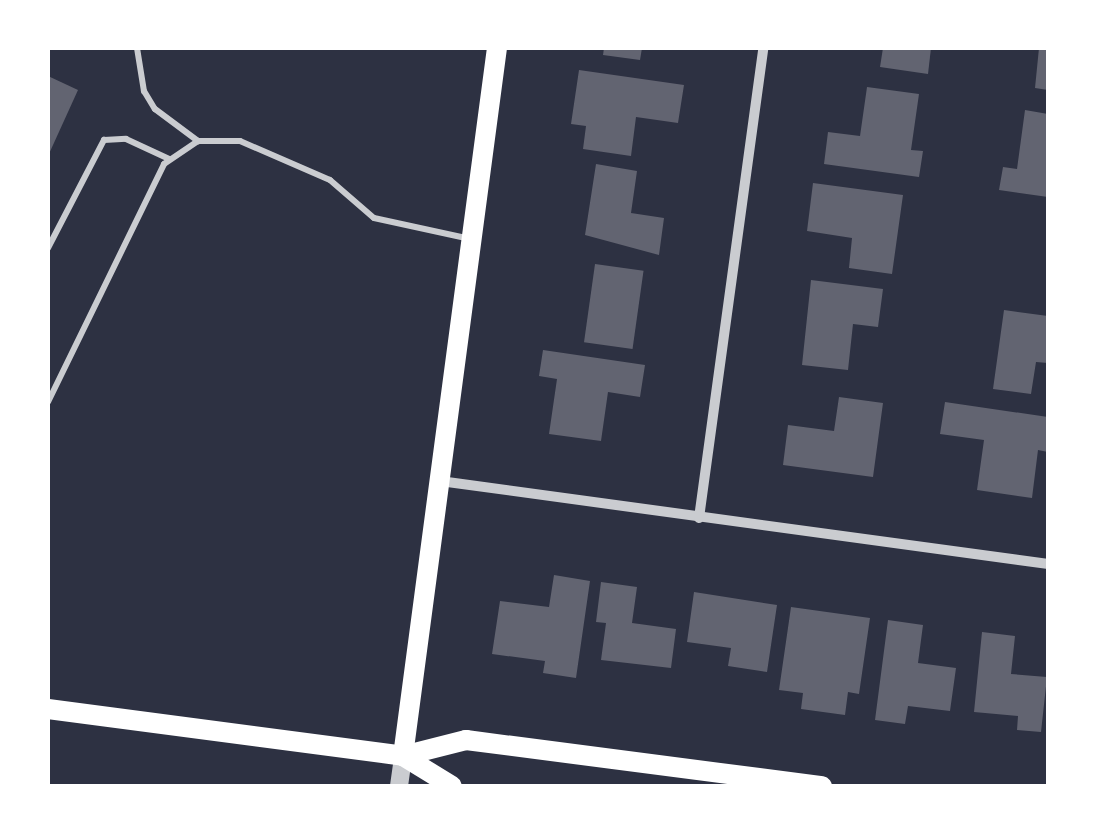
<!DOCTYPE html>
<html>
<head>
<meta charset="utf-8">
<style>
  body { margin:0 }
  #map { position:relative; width:1096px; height:834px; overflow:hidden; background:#2d3142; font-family:Jost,sans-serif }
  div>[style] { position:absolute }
  .building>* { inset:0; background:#626471; transform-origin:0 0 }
  .service>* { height:6px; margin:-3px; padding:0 3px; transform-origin:3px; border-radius:3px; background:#caccd0 }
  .minor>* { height:10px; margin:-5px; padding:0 5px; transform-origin:5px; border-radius:5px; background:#caccd0 }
  .tertiary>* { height:18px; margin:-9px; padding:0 9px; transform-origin:9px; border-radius:9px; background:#caccd0 }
  .secondary>* { height:20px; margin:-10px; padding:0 10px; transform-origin:10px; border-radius:10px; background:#fff }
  span { translate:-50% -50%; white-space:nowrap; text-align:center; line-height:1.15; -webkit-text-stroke:8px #fff; paint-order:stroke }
  .frame { position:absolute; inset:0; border:50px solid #fff; pointer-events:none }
</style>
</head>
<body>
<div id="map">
  <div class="building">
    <i style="clip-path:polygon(604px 48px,642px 48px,640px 60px,603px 55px)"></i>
    <i style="clip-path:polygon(883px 48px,931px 48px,928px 74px,880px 67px)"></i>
    <i style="clip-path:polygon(1039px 48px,1048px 48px,1048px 90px,1035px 88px)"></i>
    <i style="clip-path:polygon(579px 70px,684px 85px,678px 123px,636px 117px,631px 156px,583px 149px,586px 126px,571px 124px)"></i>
    <i style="clip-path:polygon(48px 76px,78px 90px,48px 156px)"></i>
    <i style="clip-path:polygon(867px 87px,919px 94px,911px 150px,923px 151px,919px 177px,824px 164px,828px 132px,860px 136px)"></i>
    <i style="clip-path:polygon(1025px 110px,1048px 114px,1048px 197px,999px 190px,1003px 167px,1017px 169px)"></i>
    <i style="clip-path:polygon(596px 164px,637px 171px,631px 213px,664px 218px,659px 255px,585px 235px)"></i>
    <i style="clip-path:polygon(813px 183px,903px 195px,892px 274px,849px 268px,852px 238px,807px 231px)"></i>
    <i style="left:595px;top:264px;width:49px;height:79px;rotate:8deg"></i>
    <i style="clip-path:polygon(811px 280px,883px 289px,878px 327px,853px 324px,848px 370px,802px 365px)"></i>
    <i style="clip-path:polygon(1004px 310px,1048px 316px,1048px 363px,1036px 362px,1031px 394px,993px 389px)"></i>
    <i style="clip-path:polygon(543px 350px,645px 365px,640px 397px,608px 392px,601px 441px,549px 434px,557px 379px,539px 376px)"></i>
    <i style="clip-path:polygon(839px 397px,883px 403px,873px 477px,783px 465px,788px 425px,834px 431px)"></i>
    <i style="clip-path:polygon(945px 402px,1048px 417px,1048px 452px,1038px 450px,1032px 498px,977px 490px,984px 440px,940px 434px)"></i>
    <i style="clip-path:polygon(554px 575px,590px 581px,576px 678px,543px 673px,545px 661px,492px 654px,500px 601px,549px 607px)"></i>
    <i style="clip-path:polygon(601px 582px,637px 587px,632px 623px,676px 629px,671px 668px,601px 660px,606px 623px,596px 622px)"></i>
    <i style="clip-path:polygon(694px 592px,777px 605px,767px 672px,728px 666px,731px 648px,687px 642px)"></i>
    <i style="clip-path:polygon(791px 607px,870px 618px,859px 694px,848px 692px,845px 715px,801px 709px,803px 693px,779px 690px)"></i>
    <i style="clip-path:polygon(888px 620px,923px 625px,918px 663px,956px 668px,950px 711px,908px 706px,905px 724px,875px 720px)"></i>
    <i style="clip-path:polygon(982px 632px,1015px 636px,1011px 674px,1047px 677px,1041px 732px,1017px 730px,1018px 716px,974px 712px)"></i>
  </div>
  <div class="service">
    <i style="left:137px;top:48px;width:44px;rotate:80.8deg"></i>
    <i style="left:144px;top:91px;width:21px;rotate:59deg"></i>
    <i style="left:155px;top:109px;width:54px;rotate:36.7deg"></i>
    <i style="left:48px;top:248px;width:122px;rotate:-62.6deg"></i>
    <i style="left:104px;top:140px;width:22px;rotate:-3deg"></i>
    <i style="left:126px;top:139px;width:47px;rotate:24.9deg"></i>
    <i style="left:48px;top:402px;width:265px;rotate:-64deg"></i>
    <i style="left:164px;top:164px;width:41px;rotate:-34.1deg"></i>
    <i style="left:198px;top:141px;width:42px"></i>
    <i style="left:240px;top:141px;width:98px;rotate:23.4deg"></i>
    <i style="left:330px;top:180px;width:58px;rotate:40.8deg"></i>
    <i style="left:374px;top:218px;width:94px;rotate:12.3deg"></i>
  </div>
  <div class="minor">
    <i style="left:440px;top:481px;width:614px;rotate:7.77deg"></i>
    <i style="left:699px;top:518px;width:474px;rotate:-82.2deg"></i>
  </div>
  <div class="tertiary">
    <i style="left:399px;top:786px;width:30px;rotate:-82deg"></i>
  </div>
  <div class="secondary">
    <i style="left:48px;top:709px;width:358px;rotate:7.5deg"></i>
    <i style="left:403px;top:756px;width:65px;rotate:-14.3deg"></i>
    <i style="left:466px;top:740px;width:359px;rotate:7.4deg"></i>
    <i style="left:403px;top:756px;width:714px;rotate:-82.44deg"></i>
    <i style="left:403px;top:756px;width:57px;rotate:31.5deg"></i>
  </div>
  <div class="frame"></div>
</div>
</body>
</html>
